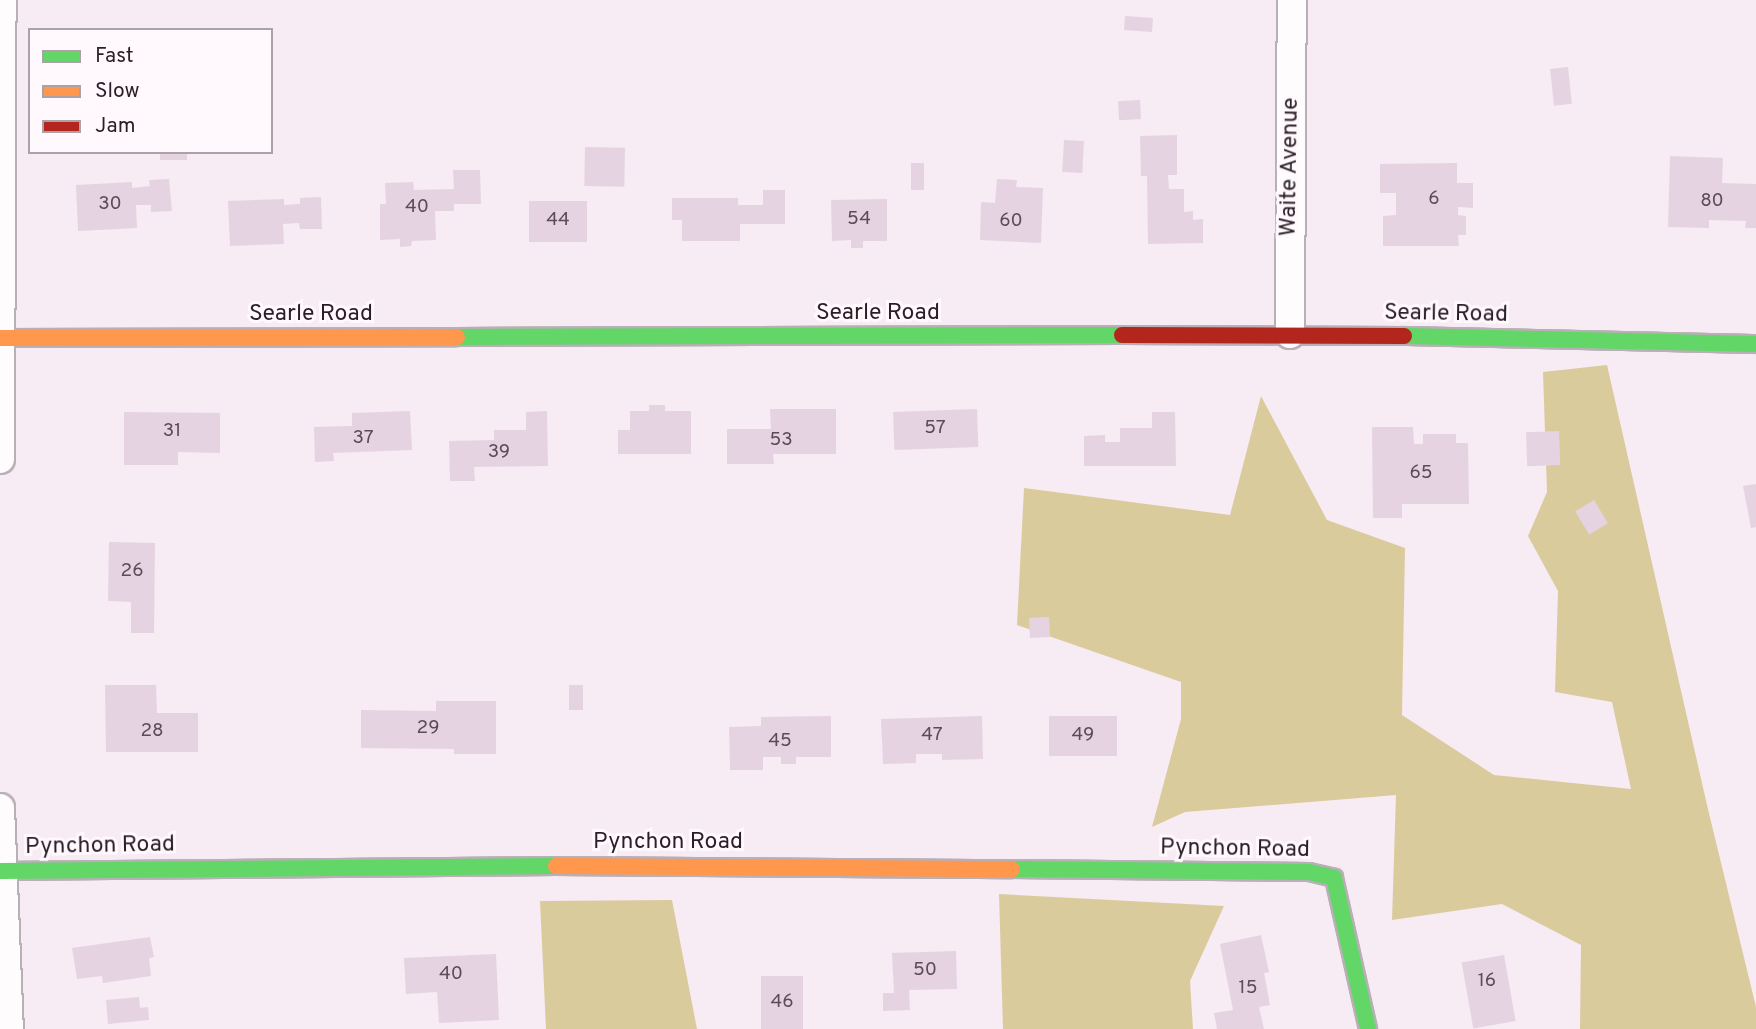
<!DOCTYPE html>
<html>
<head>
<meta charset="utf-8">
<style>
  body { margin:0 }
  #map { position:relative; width:1756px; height:1029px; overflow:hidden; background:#f7ebf4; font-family:Overpass,sans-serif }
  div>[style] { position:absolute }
  .forest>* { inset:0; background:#dacb9d }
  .building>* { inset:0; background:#e6d3e2; transform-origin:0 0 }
  .roads { filter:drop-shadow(2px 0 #b9afb7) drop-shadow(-2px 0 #b9afb7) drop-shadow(0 2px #b9afb7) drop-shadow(0 -2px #b9afb7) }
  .street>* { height:28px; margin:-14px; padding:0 14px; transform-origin:14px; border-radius:14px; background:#fefcfd }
  .fast>* { height:16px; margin:-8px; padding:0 8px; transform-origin:8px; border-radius:8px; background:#63d668 }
  .slow>* { height:16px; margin:-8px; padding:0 8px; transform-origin:8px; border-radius:8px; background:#ff974d }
  .jam>* { height:16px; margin:-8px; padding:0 8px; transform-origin:8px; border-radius:8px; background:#b3261e }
  span { translate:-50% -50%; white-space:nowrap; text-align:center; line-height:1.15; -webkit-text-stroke:6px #fff9fd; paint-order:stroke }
  .number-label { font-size:19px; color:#5a4d57 }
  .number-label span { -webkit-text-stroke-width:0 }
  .street-label { font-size:23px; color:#2a1f27 }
  .legend { position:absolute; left:28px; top:28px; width:245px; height:126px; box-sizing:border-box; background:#fff9fd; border:2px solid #aaa2a7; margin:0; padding:9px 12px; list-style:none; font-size:21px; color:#2a1f27 }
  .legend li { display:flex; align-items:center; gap:14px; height:35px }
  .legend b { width:35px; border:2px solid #aaa2a7 }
</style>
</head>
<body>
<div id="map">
  <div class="forest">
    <i style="clip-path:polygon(1607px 365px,1707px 805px,1756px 1007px,1756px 1029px,1580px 1029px,1581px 945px,1502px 904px,1392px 920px,1396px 795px,1185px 812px,1152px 827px,1181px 719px,1181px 682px,1017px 625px,1024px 488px,1230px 515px,1261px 396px,1327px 520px,1405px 548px,1402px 715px,1494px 775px,1631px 789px,1612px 702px,1555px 692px,1558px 591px,1528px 536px,1547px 492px,1543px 372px)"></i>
    <i style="clip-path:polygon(999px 894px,1224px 906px,1190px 981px,1193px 1029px,1003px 1029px)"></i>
    <i style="clip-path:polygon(672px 900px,697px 1029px,546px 1029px,540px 901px)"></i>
  </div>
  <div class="building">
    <i style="left:1125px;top:16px;width:28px;height:14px;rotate:4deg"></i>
    <i style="left:1568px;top:67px;width:37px;height:18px;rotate:84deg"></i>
    <i style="left:1140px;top:100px;width:19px;height:22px;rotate:87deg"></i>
    <i style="clip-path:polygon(1177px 135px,1177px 175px,1168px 175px,1169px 189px,1184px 189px,1184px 212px,1193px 211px,1193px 220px,1203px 219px,1203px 243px,1148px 244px,1147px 176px,1141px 176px,1140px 136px)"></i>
    <i style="left:1064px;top:140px;width:20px;height:32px;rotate:3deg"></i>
    <i style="left:585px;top:147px;width:40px;height:39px;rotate:1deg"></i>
    <i style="left:160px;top:152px;width:27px;height:8px"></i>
    <i style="clip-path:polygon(1670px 156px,1723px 158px,1722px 183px,1756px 184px,1756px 228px,1745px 228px,1746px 221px,1709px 220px,1709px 228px,1668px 227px)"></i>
    <i style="left:911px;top:163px;width:13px;height:27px"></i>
    <i style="clip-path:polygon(1457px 163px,1457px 183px,1473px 183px,1473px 208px,1458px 207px,1458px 215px,1466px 216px,1466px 235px,1458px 235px,1459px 246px,1383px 246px,1383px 216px,1396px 215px,1396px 193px,1380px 193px,1380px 164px)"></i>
    <i style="clip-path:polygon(453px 170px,480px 170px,481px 204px,454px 204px,454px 211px,435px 211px,436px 240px,412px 241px,411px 246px,400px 247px,400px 239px,380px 240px,380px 204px,386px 204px,385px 183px,413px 182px,414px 190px,454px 189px)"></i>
    <i style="clip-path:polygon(169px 179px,172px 211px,151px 212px,151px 205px,136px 205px,137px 228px,78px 231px,76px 185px,132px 182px,132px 188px,150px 186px,149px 180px)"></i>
    <i style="clip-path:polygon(997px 179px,1017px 180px,1016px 187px,1043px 188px,1041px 243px,980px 240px,981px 202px,995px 203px)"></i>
    <i style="clip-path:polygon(763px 190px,785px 190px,785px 224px,740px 224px,740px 241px,682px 241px,682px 220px,672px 220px,672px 198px,738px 198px,738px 205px,763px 205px)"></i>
    <i style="clip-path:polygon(321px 197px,322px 229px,300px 229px,299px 223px,283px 224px,284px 244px,230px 246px,228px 201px,284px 199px,284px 205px,300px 204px,300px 198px)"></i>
    <i style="clip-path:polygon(887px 199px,887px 241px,863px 241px,863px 248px,851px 248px,851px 240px,832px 241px,831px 200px)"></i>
    <i style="left:529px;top:201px;width:58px;height:41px"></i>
    <i style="clip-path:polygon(649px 405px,665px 405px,665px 411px,691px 411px,691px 454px,618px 454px,618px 430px,630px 430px,630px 411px,649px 411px)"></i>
    <i style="clip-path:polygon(770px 409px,836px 409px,836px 454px,773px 454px,774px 464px,727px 464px,727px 429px,771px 429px)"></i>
    <i style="left:977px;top:409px;width:38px;height:84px;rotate:88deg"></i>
    <i style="clip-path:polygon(410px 411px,412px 450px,333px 453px,334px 461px,315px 462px,314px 427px,352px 426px,352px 413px)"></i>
    <i style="clip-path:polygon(547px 411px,548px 466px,474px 467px,475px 481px,450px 481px,449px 441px,494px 440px,494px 430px,526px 430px,526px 412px)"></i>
    <i style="clip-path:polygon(124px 412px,220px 413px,220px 453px,178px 452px,178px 465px,124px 465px)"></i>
    <i style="clip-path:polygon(1152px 412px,1175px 412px,1176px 466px,1084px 466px,1084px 436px,1105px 435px,1105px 442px,1120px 442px,1120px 428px,1152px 428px)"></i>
    <i style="clip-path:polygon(1372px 427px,1413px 427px,1414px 444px,1423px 444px,1423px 434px,1456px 434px,1456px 443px,1468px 443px,1469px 504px,1402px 504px,1402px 518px,1373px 518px)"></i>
    <i style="left:1559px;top:431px;width:34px;height:33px;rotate:88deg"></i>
    <i style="clip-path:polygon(1756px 484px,1756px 527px,1751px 528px,1743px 486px)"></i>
    <i style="left:1594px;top:500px;width:27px;height:22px;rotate:59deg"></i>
    <i style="clip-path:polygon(109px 542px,155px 543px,154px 633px,131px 633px,131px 602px,108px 601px)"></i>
    <i style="left:1049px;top:617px;width:20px;height:20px;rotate:87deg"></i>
    <i style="clip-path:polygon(105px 685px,156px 685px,157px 713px,198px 713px,198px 752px,106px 752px)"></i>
    <i style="left:569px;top:685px;width:14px;height:25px"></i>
    <i style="clip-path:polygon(436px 701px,496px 701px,496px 754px,454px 754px,454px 749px,361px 748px,361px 710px,436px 711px)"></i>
    <i style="clip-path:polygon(831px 716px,831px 757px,796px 757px,796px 764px,781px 764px,781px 757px,763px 757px,763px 770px,730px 770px,729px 727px,761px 726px,761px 717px)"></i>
    <i style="clip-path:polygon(982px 716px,983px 759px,942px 760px,942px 754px,916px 754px,916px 763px,883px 764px,881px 719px)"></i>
    <i style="left:1049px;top:716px;width:68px;height:40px"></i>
    <i style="clip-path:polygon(1261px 935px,1269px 972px,1264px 973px,1270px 1005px,1259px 1007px,1264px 1029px,1217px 1029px,1214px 1013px,1233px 1010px,1220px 944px)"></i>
    <i style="clip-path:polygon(150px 937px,154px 957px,149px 958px,151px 976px,103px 983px,102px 976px,77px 979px,72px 948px)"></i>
    <i style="clip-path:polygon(956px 951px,957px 989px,909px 990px,910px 1010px,883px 1011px,883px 993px,894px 993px,892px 953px)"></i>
    <i style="clip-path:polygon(496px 954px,499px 1020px,439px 1023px,437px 992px,406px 994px,404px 958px)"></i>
    <i style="left:1504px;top:955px;width:67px;height:43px;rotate:80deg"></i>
    <i style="left:761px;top:976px;width:42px;height:53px"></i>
    <i style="clip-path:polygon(139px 997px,140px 1008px,148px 1007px,149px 1020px,108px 1024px,106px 1000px)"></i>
  </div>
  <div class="roads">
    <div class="street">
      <i style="left:1290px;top:334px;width:334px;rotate:-89.7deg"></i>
      <i style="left:0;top:459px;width:459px;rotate:-89.8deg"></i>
      <i style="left:0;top:808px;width:221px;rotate:87.7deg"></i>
    </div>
    <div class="fast">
      <i style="left:1404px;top:336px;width:352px;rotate:1.3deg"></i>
      <i style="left:457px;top:337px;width:665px;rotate:-0.17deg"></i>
      <i style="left:1012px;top:869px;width:297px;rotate:0.6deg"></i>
      <i style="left:1309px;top:872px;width:26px;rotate:13deg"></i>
      <i style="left:1334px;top:878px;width:155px;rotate:77.3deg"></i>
      <i style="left:0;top:871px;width:556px;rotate:-0.52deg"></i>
    </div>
    <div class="slow">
      <i style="left:0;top:338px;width:457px;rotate:-0.1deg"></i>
      <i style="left:556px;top:866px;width:456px;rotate:0.4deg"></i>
    </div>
    <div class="jam">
      <i style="left:1122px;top:335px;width:282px;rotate:0.2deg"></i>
    </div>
  </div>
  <div class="number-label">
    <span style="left:1434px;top:200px">6</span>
    <span style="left:1712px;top:202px">80</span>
    <span style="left:110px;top:205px">30</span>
    <span style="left:417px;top:208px">40</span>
    <span style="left:859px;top:220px">54</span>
    <span style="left:558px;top:221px">44</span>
    <span style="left:1011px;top:222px">60</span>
    <span style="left:935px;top:429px">57</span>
    <span style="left:172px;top:432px">31</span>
    <span style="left:363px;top:439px">37</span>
    <span style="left:781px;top:441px">53</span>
    <span style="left:499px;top:453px">39</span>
    <span style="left:1421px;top:474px">65</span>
    <span style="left:132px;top:572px">26</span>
    <span style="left:428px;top:729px">29</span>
    <span style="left:152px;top:732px">28</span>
    <span style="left:932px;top:736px">47</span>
    <span style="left:1083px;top:736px">49</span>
    <span style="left:780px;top:742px">45</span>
    <span style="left:925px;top:971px">50</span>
    <span style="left:451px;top:975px">40</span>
    <span style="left:1487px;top:982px">16</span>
    <span style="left:1248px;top:989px">15</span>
    <span style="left:782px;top:1003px">46</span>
  </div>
  <div class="street-label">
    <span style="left:1291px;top:167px;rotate:-89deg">Waite Avenue</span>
    <span style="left:878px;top:314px">Searle Road</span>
    <span style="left:311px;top:315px">Searle Road</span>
    <span style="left:1446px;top:315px;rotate:1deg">Searle Road</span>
    <span style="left:668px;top:843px">Pynchon Road</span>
    <span style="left:100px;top:847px;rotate:-1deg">Pynchon Road</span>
    <span style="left:1235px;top:850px;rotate:1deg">Pynchon Road</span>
  </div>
  <ul class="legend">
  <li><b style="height:9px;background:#63d668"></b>Fast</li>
  <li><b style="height:9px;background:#ff974d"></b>Slow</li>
  <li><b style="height:9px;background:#b3261e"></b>Jam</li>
  </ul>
</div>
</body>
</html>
